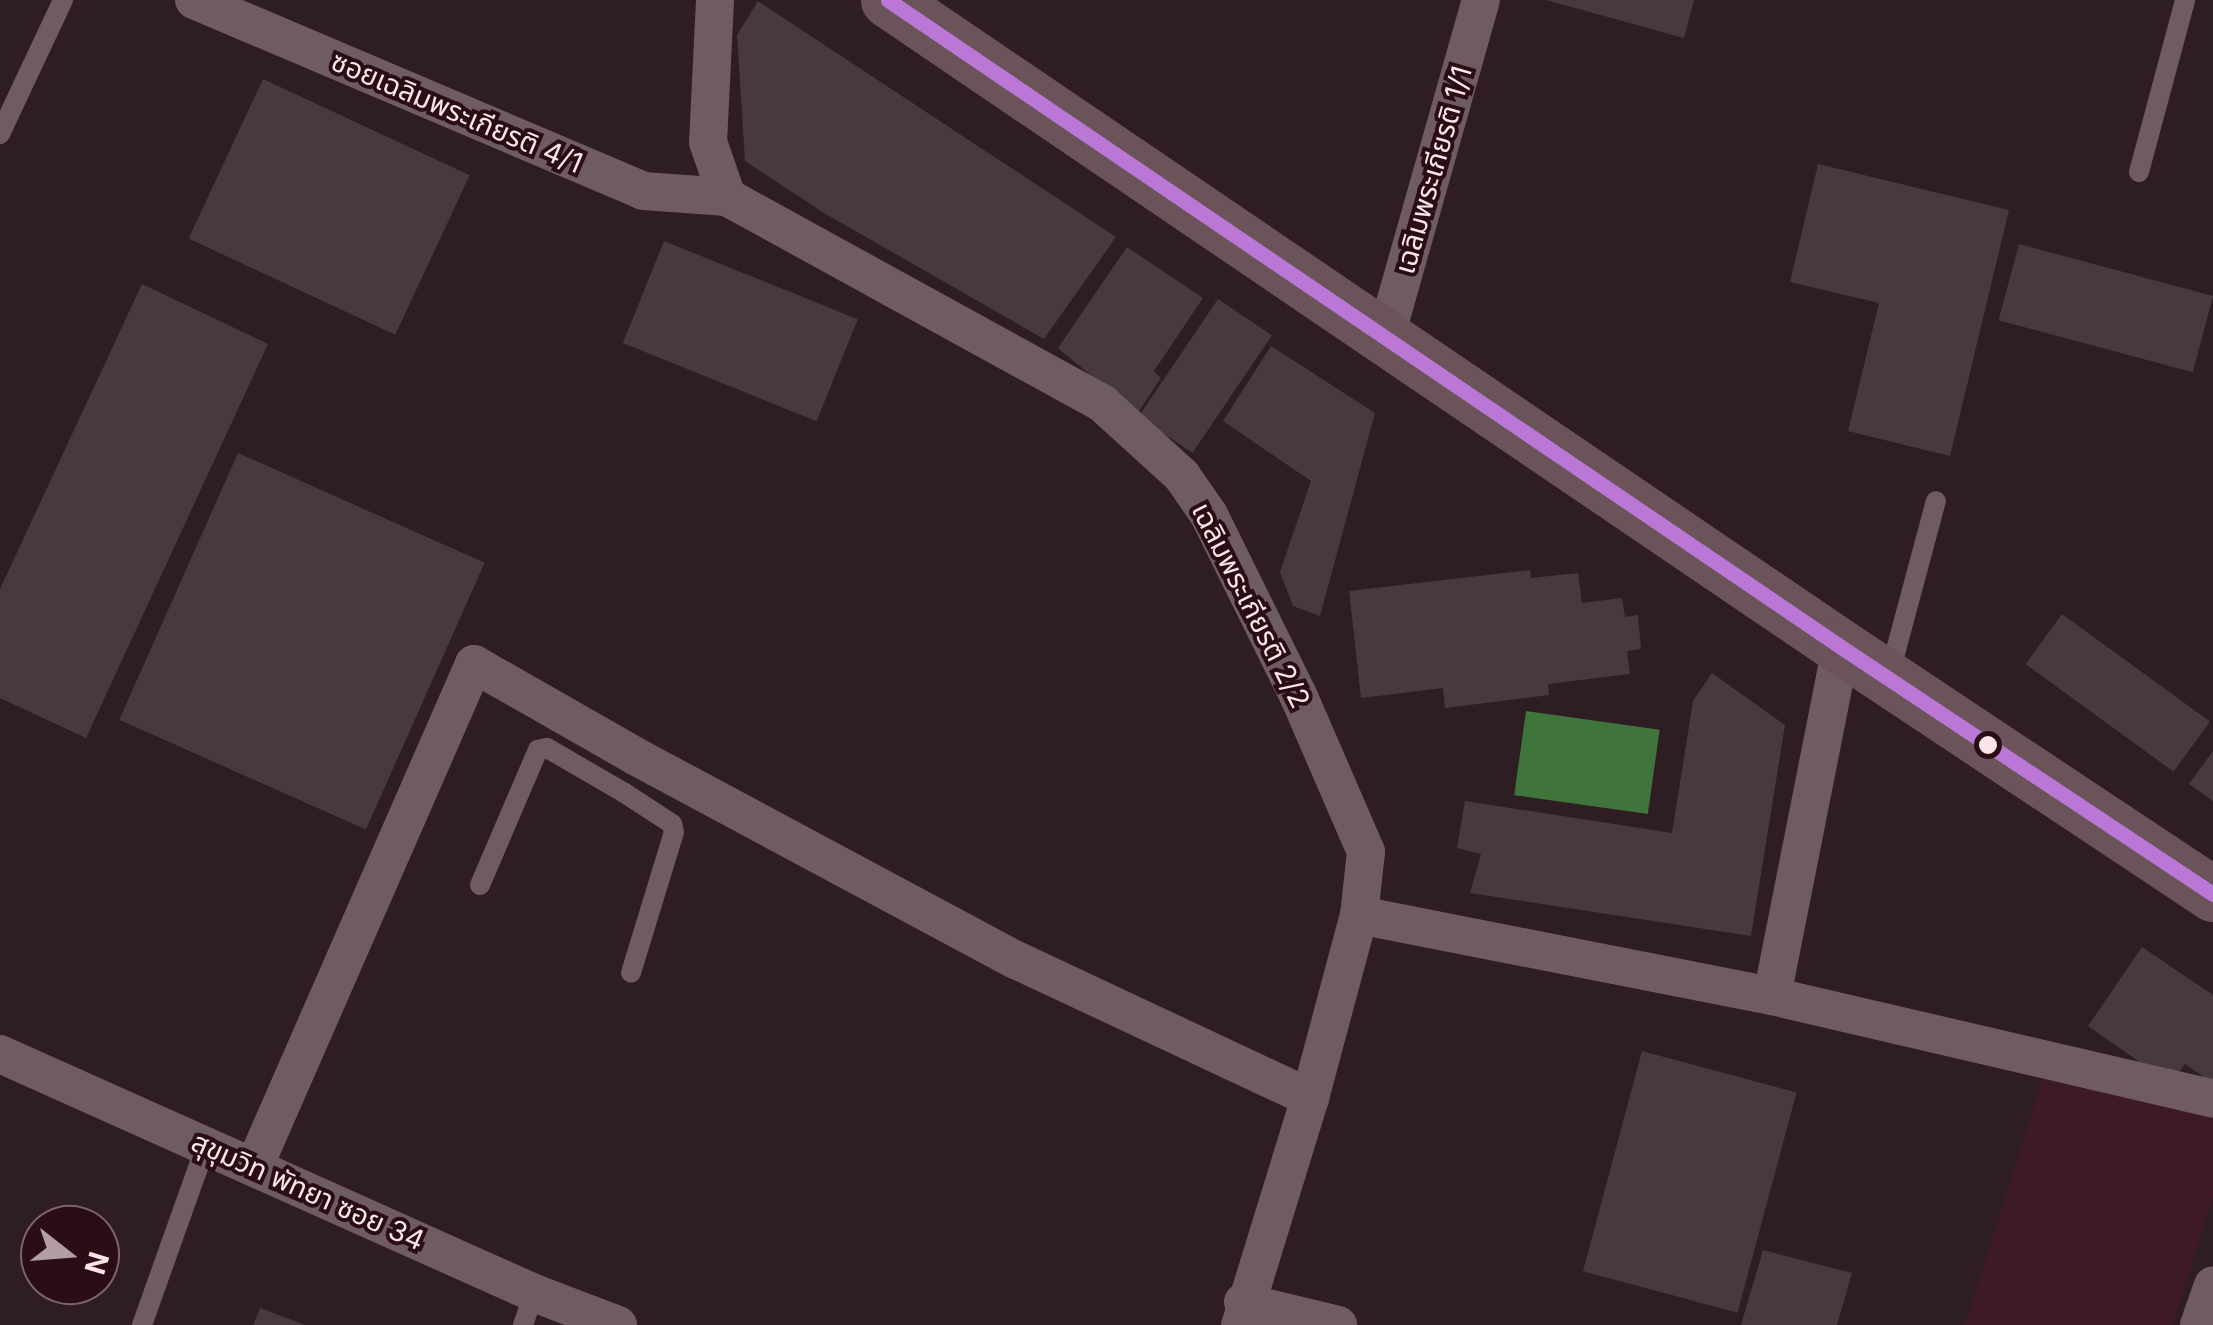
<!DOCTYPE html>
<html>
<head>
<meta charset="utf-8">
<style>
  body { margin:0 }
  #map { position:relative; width:2213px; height:1325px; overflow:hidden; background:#2e1d22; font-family:Inter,"Noto Sans Thai",sans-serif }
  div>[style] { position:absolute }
  .built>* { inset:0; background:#3e1b24 }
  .water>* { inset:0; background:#3f743b; transform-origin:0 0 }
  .building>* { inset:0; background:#473a3d; transform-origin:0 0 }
  .service>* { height:20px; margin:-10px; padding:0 10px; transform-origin:10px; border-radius:10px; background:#6f5c61 }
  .minor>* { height:38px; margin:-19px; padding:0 19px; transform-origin:19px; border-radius:19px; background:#6f5c61 }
  .secondary>* { height:55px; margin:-27.5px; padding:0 27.5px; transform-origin:27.5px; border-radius:27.5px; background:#6a5459 }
  .bus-1>* { height:15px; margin:-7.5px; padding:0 7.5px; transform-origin:7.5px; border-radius:7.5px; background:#ba77d6 }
  .dots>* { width:28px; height:28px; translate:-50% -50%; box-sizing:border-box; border:5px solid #2a0d15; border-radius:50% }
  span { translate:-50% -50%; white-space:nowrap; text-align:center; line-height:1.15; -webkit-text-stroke:8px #2a0d15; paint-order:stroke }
  .street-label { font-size:28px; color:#fbe5e9 }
  .north { position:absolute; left:20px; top:1205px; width:100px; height:100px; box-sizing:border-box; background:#2a0d15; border:2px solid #7e636a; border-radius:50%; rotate:107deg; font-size:28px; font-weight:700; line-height:40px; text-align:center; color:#fbe5e9 }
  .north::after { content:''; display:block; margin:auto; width:35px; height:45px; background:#b39fa3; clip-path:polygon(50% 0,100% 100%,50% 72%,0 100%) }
</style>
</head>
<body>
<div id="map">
  <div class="built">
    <i style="clip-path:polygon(2045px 1072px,2213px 1108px,2213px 1197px,2173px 1325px,1965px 1325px)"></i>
  </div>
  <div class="water">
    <i style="left:1526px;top:711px;width:135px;height:85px;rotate:8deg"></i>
  </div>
  <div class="building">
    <i style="clip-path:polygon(1546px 0,1694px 0,1684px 38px)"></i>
    <i style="clip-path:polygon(758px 1px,1116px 237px,1044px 339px,824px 213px,745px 161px,737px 35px)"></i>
    <i style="left:263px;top:79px;width:228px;height:176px;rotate:25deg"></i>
    <i style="clip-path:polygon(1818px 164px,2009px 210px,1950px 456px,1848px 431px,1879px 303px,1790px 282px)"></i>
    <i style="left:664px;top:241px;width:209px;height:110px;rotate:22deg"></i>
    <i style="left:2019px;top:244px;width:201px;height:79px;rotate:15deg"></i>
    <i style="clip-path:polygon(1127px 247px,1203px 298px,1154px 371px,1161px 378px,1137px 414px,1058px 348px)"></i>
    <i style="clip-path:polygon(142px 284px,268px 344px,86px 738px,0 698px,0 589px)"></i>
    <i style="left:1218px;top:299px;width:65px;height:142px;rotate:34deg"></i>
    <i style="clip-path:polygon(1271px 346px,1375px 413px,1320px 616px,1293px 606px,1280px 572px,1311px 481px,1223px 421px)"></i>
    <i style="left:238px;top:453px;width:270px;height:292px;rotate:24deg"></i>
    <i style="clip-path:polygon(1530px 570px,1531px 578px,1578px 573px,1582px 603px,1622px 598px,1625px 617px,1638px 615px,1641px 649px,1627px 651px,1630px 674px,1548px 684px,1549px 695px,1445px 708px,1443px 688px,1361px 698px,1349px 591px)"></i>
    <i style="left:2062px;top:614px;width:183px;height:62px;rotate:36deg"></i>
    <i style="clip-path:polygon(1712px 673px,1785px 725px,1751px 936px,1470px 893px,1481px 854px,1457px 848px,1465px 801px,1672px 833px,1693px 701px)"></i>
    <i style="clip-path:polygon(2213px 751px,2213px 801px,2189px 784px)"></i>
    <i style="clip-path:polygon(2142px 947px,2213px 995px,2213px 1083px,2185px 1064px,2171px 1084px,2088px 1026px)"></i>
    <i style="left:1642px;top:1051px;width:160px;height:228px;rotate:15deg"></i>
    <i style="clip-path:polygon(1763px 1250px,1852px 1273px,1837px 1325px,1741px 1325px)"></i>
    <i style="clip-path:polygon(260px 1308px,305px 1325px,253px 1325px)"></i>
  </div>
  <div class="service">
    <i style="left:0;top:134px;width:148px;rotate:-64.8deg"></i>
    <i style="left:2139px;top:172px;width:178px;rotate:-75deg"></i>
    <i style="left:1889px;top:676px;width:181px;rotate:-75deg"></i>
    <i style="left:480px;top:885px;width:147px;rotate:-66.8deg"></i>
    <i style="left:538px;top:750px;width:9px;rotate:-13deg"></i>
    <i style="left:547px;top:748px;width:88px;rotate:30.1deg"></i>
    <i style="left:623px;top:792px;width:59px;rotate:33.1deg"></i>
    <i style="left:672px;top:824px;width:8px;rotate:76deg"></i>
    <i style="left:674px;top:832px;width:147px;rotate:107deg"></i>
    <i style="left:142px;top:1325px;width:191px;rotate:-70.4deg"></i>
    <i style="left:523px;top:1325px;width:34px;rotate:-71deg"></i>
  </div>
  <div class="minor">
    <i style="left:194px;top:0;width:488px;rotate:23deg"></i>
    <i style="left:643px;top:191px;width:84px;rotate:4.1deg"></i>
    <i style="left:715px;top:0;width:142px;rotate:92.8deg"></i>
    <i style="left:708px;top:142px;width:58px;rotate:70.9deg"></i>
    <i style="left:727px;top:197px;width:429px;rotate:28.8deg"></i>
    <i style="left:1103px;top:404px;width:107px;rotate:42.3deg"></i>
    <i style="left:1182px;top:476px;width:47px;rotate:55.3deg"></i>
    <i style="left:1209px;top:515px;width:203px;rotate:63.7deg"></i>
    <i style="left:1299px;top:697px;width:169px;rotate:66.6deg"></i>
    <i style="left:1366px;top:852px;width:63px;rotate:96.3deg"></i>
    <i style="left:1359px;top:915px;width:189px;rotate:105deg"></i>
    <i style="left:1310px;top:1098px;width:238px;rotate:107.1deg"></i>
    <i style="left:1385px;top:339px;width:352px;rotate:-74.2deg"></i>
    <i style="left:1359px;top:915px;width:421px;rotate:11.1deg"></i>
    <i style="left:1772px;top:996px;width:453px;rotate:13.1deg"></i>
    <i style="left:1772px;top:996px;width:356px;rotate:-78.8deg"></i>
    <i style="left:0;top:1054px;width:585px;rotate:24.11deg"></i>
    <i style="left:534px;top:1293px;width:90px;rotate:20.9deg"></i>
    <i style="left:254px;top:1167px;width:549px;rotate:-66.38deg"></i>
    <i style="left:474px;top:664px;width:185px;rotate:29.7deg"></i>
    <i style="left:635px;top:756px;width:432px;rotate:28.2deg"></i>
    <i style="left:1016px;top:960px;width:325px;rotate:25.1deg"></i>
    <i style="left:1243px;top:1302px;width:98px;rotate:13.6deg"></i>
    <i style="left:2199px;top:1325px;width:42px;rotate:-70.7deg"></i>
  </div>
  <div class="secondary">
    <i style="left:888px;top:0;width:1152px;rotate:34.17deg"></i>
    <i style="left:1841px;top:647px;width:447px;rotate:33.6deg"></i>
  </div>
  <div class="bus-1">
    <i style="left:888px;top:0;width:1152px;rotate:34.17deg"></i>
    <i style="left:1841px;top:647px;width:447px;rotate:33.6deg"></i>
  </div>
  <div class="dots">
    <i style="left:1988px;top:745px;background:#fbe5e9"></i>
  </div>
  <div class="street-label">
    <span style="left:457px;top:112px;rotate:23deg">ซอยเฉลิมพระเกียรติ 4/1</span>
    <span style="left:1433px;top:170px;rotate:-74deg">เฉลิมพระเกียรติ 1/1</span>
    <span style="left:1251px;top:605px;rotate:63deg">เฉลิมพระเกียรติ 2/2</span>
    <span style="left:308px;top:1191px;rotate:24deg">สุขุมวิท พัทยา ซอย 34</span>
  </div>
  <div class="north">N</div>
</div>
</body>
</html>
